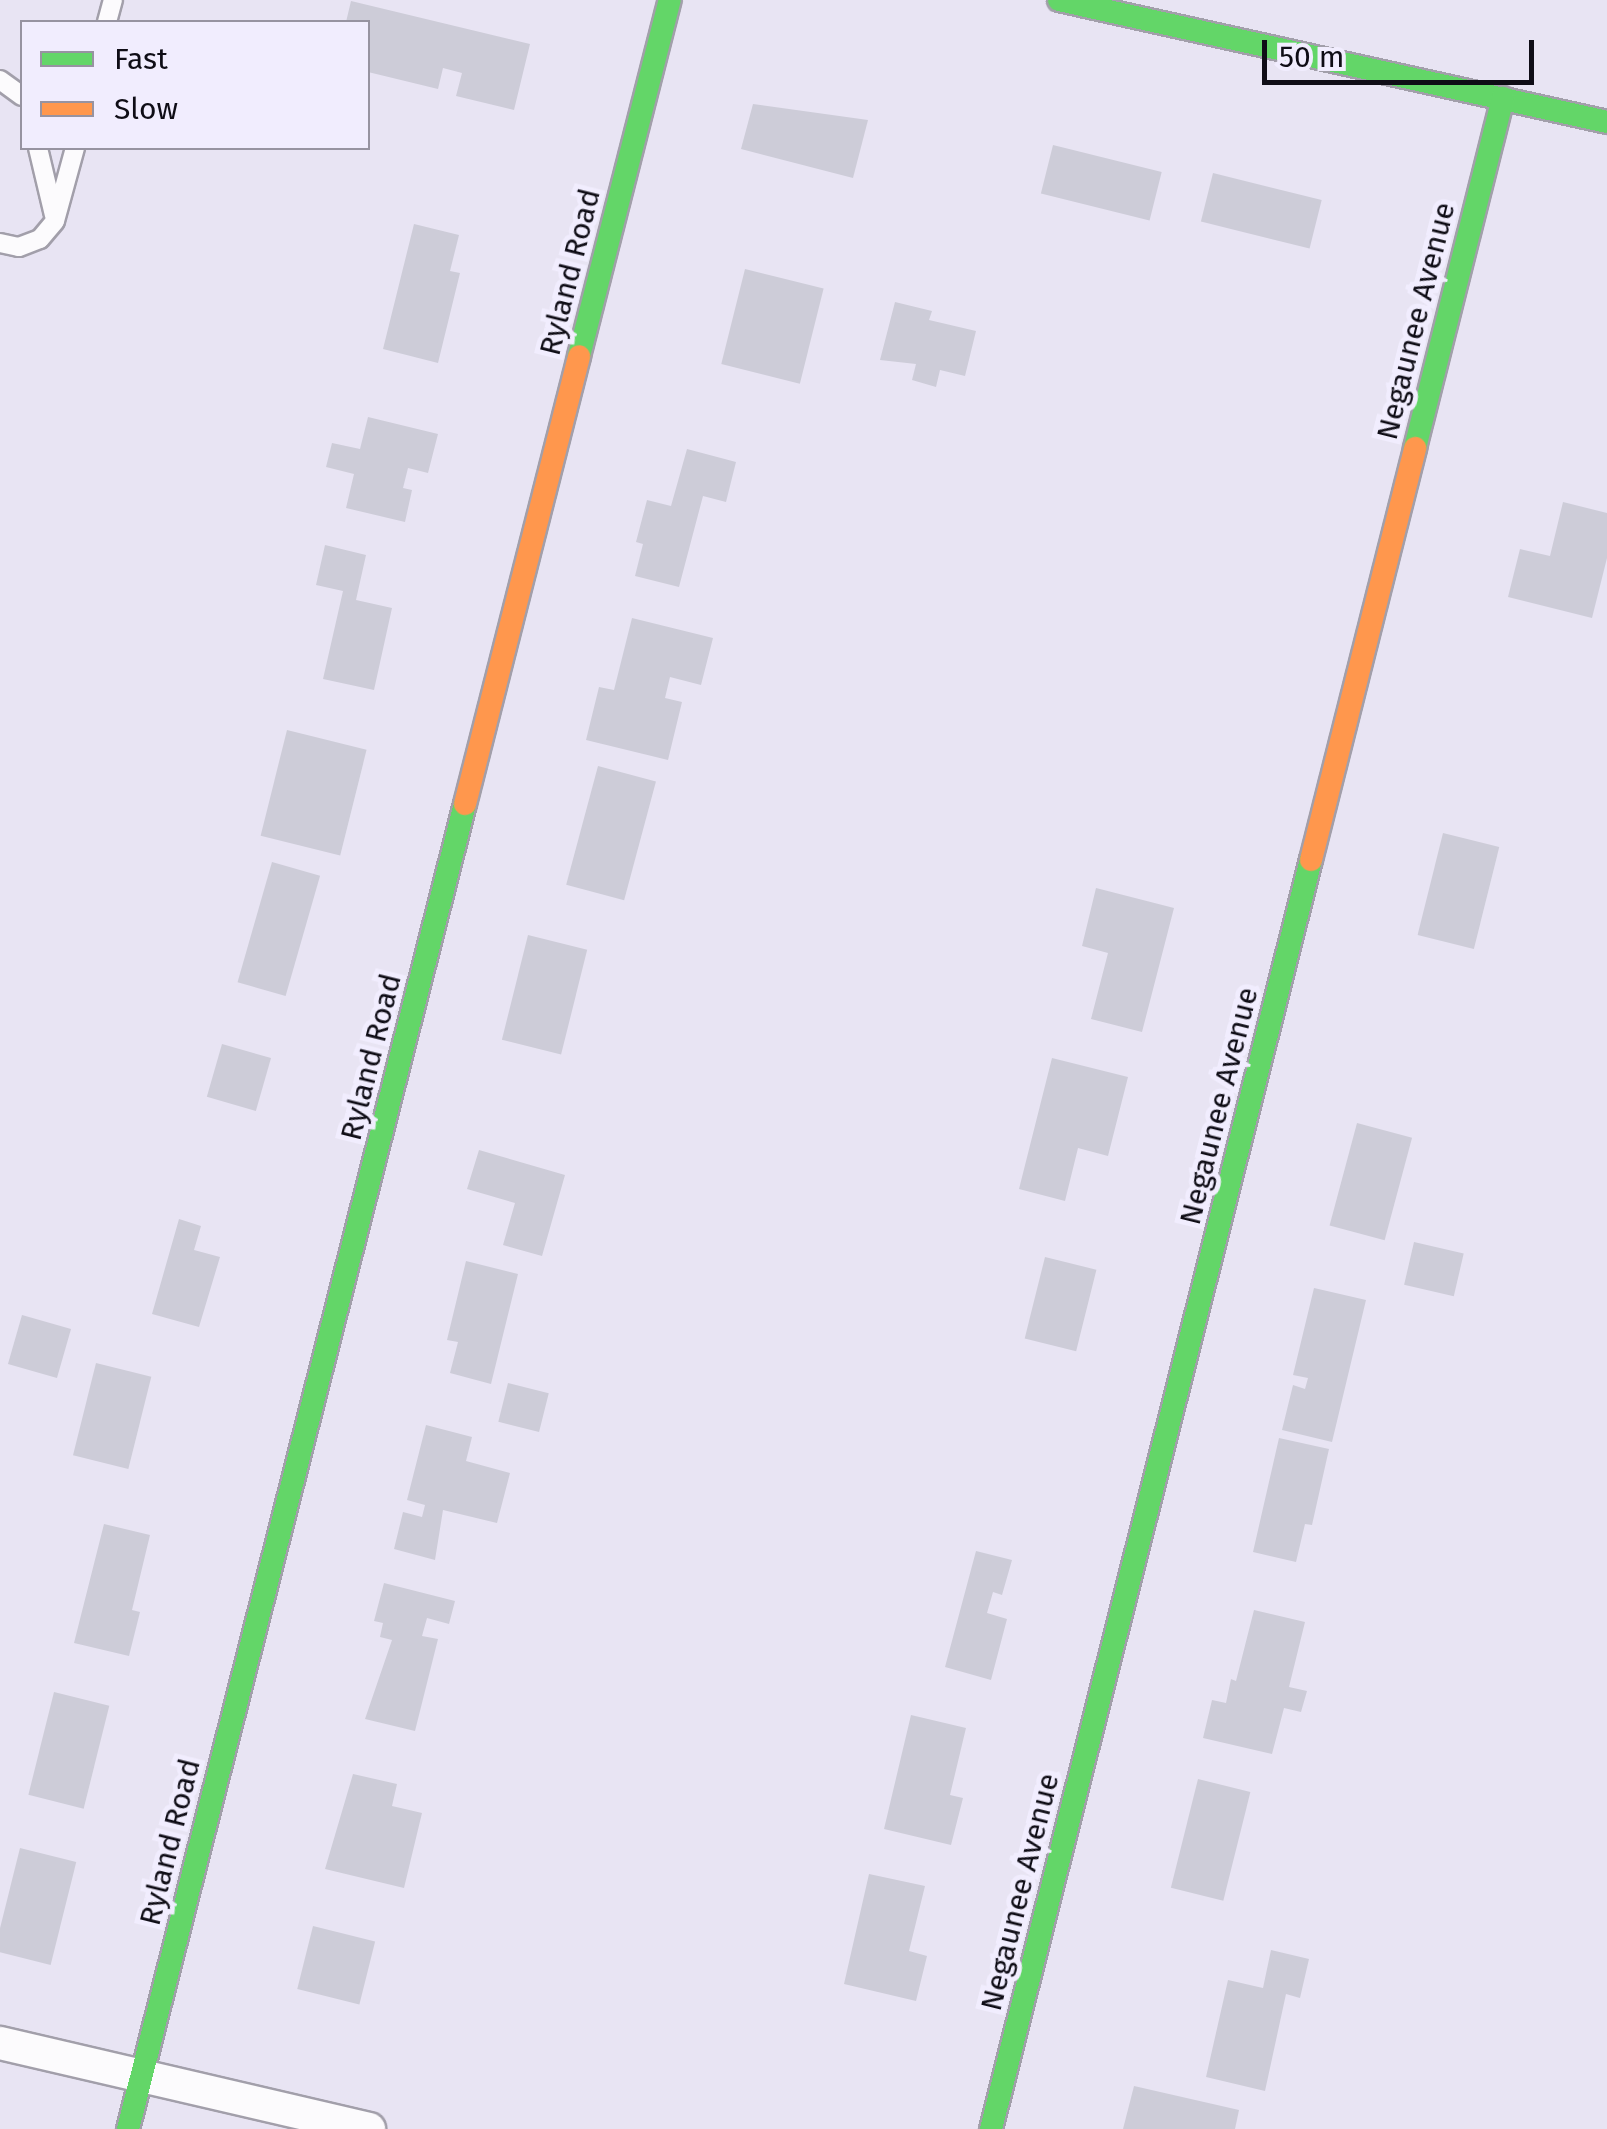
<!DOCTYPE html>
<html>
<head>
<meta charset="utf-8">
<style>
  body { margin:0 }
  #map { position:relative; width:1607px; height:2129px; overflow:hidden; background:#e8e4f3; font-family:"Fira Sans",sans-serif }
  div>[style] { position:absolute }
  .building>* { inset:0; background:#cdccd8; transform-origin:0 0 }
  .roads { filter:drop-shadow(2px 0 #a29faa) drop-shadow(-2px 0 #a29faa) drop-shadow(0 2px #a29faa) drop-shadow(0 -2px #a29faa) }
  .lane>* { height:18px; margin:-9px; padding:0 9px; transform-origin:9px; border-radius:9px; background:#fcfbfd }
  .street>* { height:32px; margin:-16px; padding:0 16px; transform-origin:16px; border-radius:16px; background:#fcfbfd }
  .fast>* { height:22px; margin:-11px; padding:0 11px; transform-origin:11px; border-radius:11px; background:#63d668 }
  .slow>* { height:22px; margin:-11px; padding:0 11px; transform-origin:11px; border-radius:11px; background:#ff974d }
  span { translate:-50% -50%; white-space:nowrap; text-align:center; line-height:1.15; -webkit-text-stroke:10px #f1edfe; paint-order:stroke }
  .street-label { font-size:30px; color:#0f0d16 }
  .legend { position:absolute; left:20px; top:20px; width:350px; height:130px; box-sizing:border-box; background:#f1edfe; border:2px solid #9793a1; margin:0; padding:12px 18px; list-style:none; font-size:30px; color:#0f0d16 }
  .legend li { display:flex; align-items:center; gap:20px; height:50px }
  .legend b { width:50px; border:2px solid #9793a1 }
  .scale { position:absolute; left:1262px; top:40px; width:272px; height:45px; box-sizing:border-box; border:5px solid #0f0d16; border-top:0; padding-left:12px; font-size:30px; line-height:35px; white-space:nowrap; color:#0f0d16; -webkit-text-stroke:8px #f1edfe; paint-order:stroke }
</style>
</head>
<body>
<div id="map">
  <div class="building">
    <i style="clip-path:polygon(351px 1px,530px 44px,514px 110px,456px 96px,462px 73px,443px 68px,438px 89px,368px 72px,368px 22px,346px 22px)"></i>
    <i style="clip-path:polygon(753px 104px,868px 120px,853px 178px,741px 149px)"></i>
    <i style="left:1053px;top:145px;width:112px;height:50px;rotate:14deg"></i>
    <i style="left:1213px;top:173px;width:112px;height:50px;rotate:14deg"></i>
    <i style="clip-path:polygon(414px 224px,459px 235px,450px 271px,460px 273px,438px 363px,383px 349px)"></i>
    <i style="left:745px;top:269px;width:81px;height:98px;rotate:14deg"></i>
    <i style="clip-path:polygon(895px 302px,932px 311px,929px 320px,976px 331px,965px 376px,940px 370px,936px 387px,912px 380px,916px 364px,880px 360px)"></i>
    <i style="clip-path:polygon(368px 417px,438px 434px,428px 473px,408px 468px,403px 488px,412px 490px,405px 522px,346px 508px,354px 474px,326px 467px,332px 443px,360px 449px)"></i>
    <i style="clip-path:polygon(687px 449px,736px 462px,726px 502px,703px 496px,679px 587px,635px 576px,643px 544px,636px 542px,647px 500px,671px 506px)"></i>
    <i style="clip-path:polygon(1563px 502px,1607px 513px,1607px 558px,1592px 618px,1508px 597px,1520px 549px,1550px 556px)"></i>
    <i style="clip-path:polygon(325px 545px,366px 555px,356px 600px,392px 608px,374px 690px,323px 679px,343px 591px,316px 585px)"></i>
    <i style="clip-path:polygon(632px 618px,713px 638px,701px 685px,670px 677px,665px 698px,682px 702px,668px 760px,586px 740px,599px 687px,614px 690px)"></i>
    <i style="left:287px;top:730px;width:82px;height:109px;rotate:14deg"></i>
    <i style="left:598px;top:766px;width:60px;height:123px;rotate:15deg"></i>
    <i style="left:1443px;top:833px;width:58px;height:105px;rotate:14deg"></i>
    <i style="left:272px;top:862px;width:50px;height:125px;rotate:16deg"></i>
    <i style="clip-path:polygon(1096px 888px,1174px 908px,1142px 1032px,1091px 1019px,1108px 953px,1082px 946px)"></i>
    <i style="left:528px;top:935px;width:61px;height:108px;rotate:14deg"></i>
    <i style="left:222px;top:1044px;width:51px;height:55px;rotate:16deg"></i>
    <i style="clip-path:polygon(1052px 1058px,1128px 1077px,1108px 1156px,1078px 1148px,1065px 1201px,1019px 1189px)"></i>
    <i style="left:1357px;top:1123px;width:57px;height:106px;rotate:15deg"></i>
    <i style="clip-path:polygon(479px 1150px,565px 1175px,542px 1256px,503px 1245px,515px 1203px,467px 1189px)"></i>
    <i style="clip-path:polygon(179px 1219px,201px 1226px,194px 1250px,220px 1257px,199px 1327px,152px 1314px)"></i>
    <i style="left:1414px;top:1242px;width:51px;height:44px;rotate:13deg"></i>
    <i style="left:1045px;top:1257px;width:53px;height:84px;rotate:14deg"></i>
    <i style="clip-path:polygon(466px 1261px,518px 1274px,491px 1384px,450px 1373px,458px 1342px,447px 1340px)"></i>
    <i style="clip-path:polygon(1314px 1288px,1366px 1300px,1332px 1442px,1282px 1430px,1293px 1385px,1305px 1389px,1308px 1378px,1293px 1375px)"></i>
    <i style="left:22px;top:1315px;width:51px;height:51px;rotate:16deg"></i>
    <i style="left:96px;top:1363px;width:57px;height:95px;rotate:14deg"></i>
    <i style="left:508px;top:1383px;width:42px;height:40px;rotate:14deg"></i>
    <i style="clip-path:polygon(426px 1425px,472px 1437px,466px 1461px,510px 1473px,497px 1523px,443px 1510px,435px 1560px,394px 1549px,403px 1512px,422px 1517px,425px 1505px,407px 1500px)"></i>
    <i style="clip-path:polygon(1279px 1438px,1329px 1449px,1312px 1525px,1305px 1524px,1296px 1562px,1253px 1552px)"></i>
    <i style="clip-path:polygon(104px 1524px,150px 1535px,132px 1610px,140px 1612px,129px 1656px,74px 1643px)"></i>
    <i style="clip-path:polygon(976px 1551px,1012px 1560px,1002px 1595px,993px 1592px,987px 1613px,1007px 1619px,991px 1680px,945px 1667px)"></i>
    <i style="clip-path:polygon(384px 1583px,455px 1601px,449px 1624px,427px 1618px,422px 1636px,438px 1639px,415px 1731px,365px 1719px,392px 1640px,380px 1637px,383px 1623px,374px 1621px)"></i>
    <i style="clip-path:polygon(1254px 1610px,1305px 1622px,1289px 1687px,1307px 1691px,1301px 1712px,1284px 1708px,1272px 1754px,1203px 1738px,1212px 1700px,1226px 1703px,1231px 1679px,1236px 1681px)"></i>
    <i style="left:54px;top:1692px;width:57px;height:106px;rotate:14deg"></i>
    <i style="clip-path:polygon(911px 1715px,966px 1728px,950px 1795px,963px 1798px,951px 1845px,884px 1829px)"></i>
    <i style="clip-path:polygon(353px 1774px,397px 1784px,392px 1806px,422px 1813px,404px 1888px,325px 1869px)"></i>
    <i style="left:1198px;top:1779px;width:54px;height:112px;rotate:14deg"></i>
    <i style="left:20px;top:1848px;width:58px;height:106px;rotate:14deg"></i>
    <i style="clip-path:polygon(869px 1874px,925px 1886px,909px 1951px,927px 1956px,916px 2001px,844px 1984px)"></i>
    <i style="left:313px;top:1926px;width:64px;height:65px;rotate:14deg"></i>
    <i style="clip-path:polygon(1271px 1950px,1309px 1959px,1300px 1998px,1286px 1994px,1265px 2091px,1206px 2077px,1228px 1980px,1263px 1988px)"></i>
    <i style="clip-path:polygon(1134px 2086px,1239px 2110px,1235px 2129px,1123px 2129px)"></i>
  </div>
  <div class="roads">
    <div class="lane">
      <i style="left:107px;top:22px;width:23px;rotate:-75deg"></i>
      <i style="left:0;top:80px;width:27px;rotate:36deg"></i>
      <i style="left:38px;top:148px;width:69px;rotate:76.6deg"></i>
      <i style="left:0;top:243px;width:19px;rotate:12deg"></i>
      <i style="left:19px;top:247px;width:22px;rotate:-21deg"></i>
      <i style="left:40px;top:239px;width:23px;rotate:-50deg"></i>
      <i style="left:55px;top:221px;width:76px;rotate:-74.7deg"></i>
    </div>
    <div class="street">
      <i style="left:0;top:2043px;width:379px;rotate:13.1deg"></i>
    </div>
    <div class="fast">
      <i style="left:1059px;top:0;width:561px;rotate:12.55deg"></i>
      <i style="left:579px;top:356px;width:367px;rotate:-75.7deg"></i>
      <i style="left:1415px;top:448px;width:361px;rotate:-75.9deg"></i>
      <i style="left:128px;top:2129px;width:1367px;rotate:-75.73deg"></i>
      <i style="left:991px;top:2129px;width:1309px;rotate:-75.85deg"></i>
    </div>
    <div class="slow">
      <i style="left:465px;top:804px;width:462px;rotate:-75.7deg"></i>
      <i style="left:1311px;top:860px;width:425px;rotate:-75.8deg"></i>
    </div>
  </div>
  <div class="street-label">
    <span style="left:570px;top:272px;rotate:-76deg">Ryland Road</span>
    <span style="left:1416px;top:321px;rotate:-76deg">Negaunee Avenue</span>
    <span style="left:371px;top:1057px;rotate:-76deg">Ryland Road</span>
    <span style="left:1219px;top:1106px;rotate:-76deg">Negaunee Avenue</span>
    <span style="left:170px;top:1842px;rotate:-76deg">Ryland Road</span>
    <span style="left:1020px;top:1892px;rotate:-76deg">Negaunee Avenue</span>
  </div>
  <ul class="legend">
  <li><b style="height:12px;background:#63d668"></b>Fast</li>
  <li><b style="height:12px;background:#ff974d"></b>Slow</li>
  </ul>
  <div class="scale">50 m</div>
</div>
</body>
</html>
